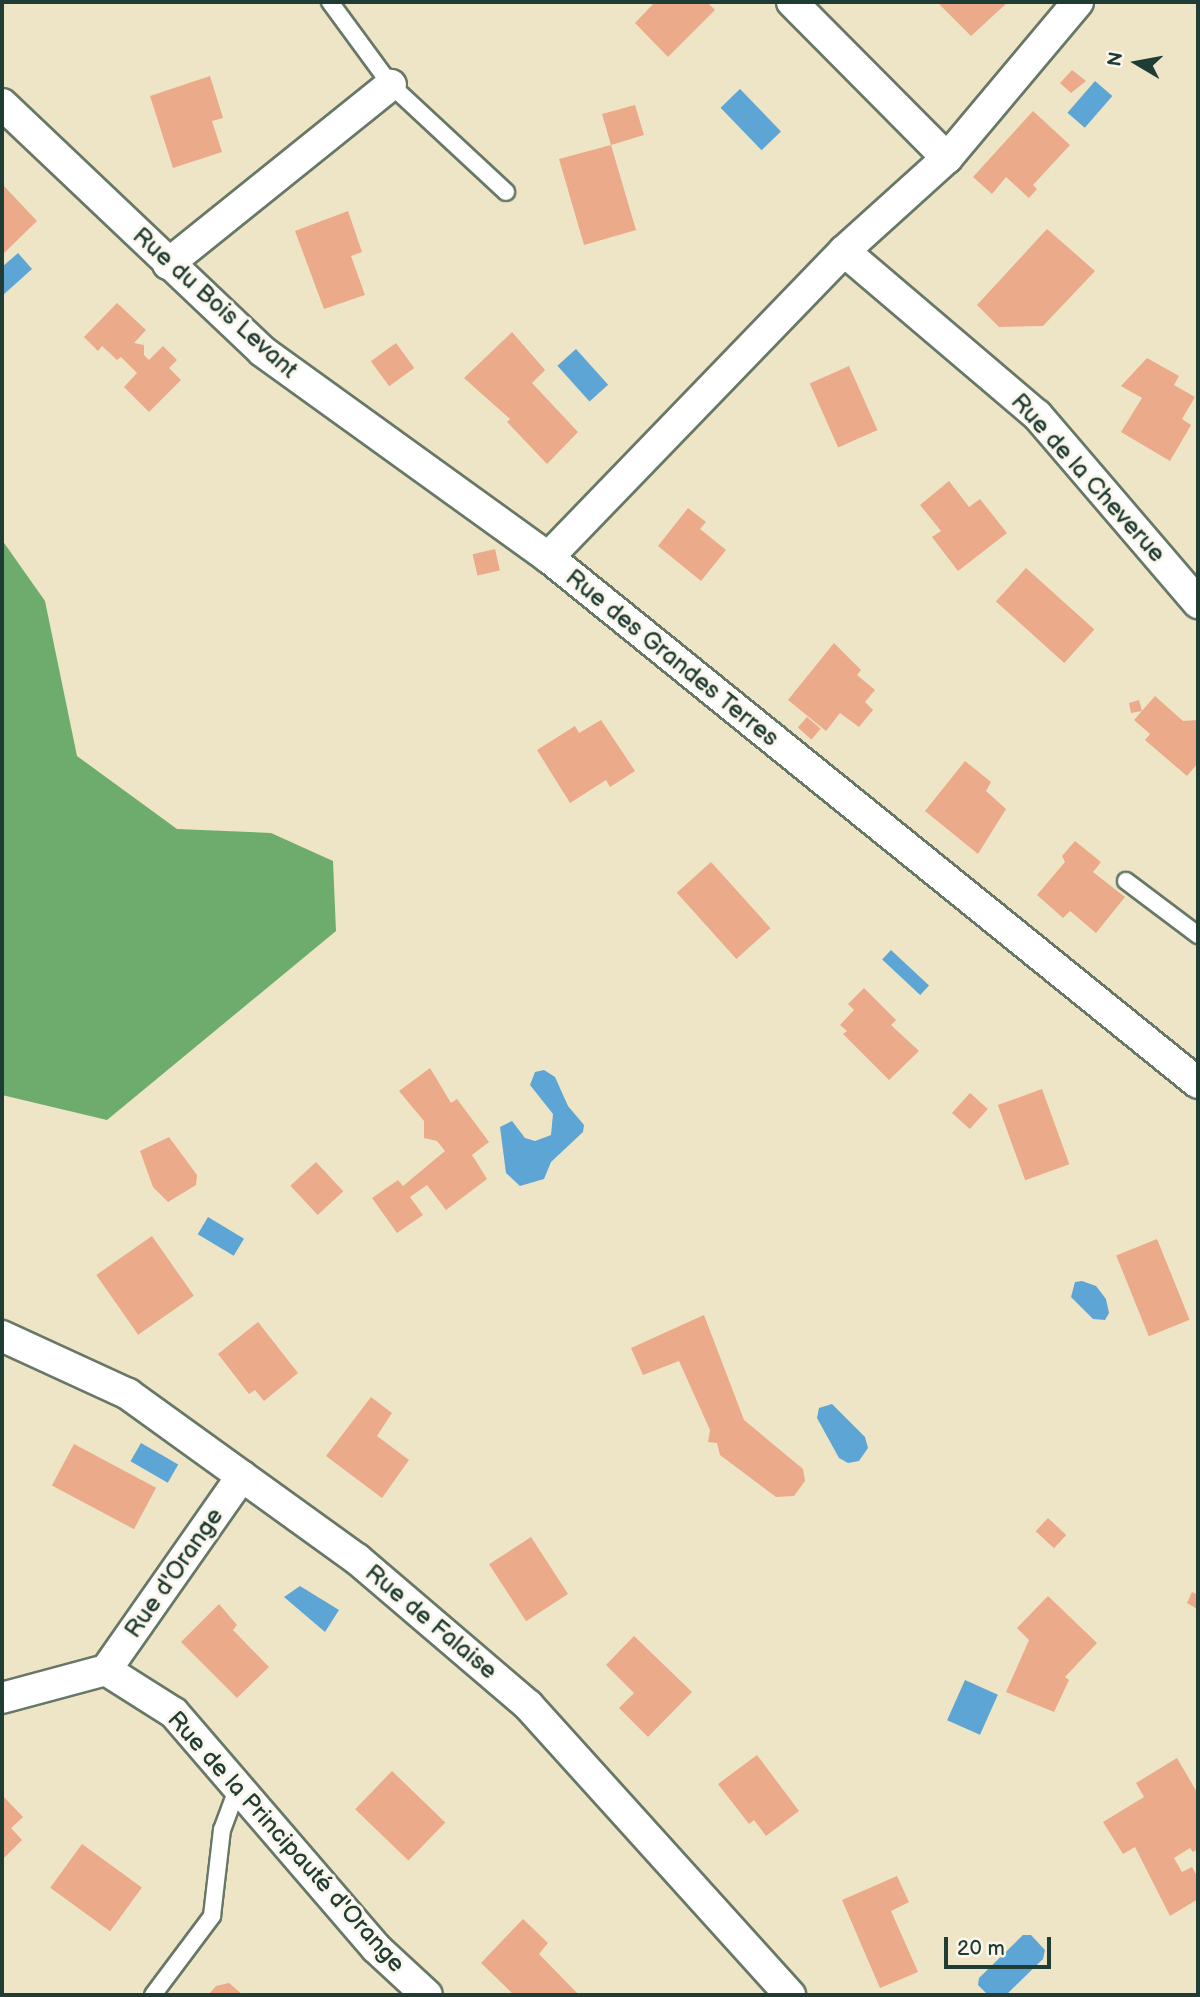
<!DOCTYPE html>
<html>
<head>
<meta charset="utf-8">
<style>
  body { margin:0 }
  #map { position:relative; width:1200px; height:1997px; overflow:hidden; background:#eee5c7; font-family:"Balsamiq Sans",sans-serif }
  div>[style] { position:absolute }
  .forest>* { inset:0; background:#6eac6e }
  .water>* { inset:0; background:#5da5d4; transform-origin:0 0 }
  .building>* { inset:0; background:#ebaa89; transform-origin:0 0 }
  .roads { filter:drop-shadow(2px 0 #677867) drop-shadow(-2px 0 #677867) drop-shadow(0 2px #677867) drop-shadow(0 -2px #677867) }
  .service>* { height:16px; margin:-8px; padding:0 8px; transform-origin:8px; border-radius:8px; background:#fff }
  .minor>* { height:30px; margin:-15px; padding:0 15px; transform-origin:15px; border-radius:15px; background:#fff }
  span { translate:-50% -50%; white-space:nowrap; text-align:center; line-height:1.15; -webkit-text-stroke:6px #fbf7ec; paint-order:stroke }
  .street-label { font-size:24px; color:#1f3d34 }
  .frame { position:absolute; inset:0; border:4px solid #1f3d34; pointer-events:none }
  .north { position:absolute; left:1102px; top:28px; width:70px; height:70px; -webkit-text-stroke:5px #fbf7ec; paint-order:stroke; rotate:280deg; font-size:19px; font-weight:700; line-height:28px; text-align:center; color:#1f3d34 }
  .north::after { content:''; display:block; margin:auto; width:24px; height:32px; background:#1f3d34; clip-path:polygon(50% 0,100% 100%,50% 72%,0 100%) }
  .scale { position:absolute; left:944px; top:1937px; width:107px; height:32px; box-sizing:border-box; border:4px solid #1f3d34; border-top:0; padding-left:9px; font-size:21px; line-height:24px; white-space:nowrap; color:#1f3d34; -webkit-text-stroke:5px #fbf7ec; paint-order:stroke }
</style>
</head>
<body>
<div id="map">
  <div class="forest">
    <i style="clip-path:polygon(2px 540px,45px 601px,77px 756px,177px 829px,271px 833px,333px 861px,336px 931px,107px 1120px,2px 1095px)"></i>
  </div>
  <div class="water">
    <i style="left:1095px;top:81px;width:23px;height:42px;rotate:41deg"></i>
    <i style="left:740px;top:89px;width:59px;height:27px;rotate:46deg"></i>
    <i style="clip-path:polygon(18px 253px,32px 269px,2px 296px,2px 267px)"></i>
    <i style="left:576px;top:349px;width:48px;height:25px;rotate:48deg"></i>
    <i style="left:891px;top:950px;width:52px;height:13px;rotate:43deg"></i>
    <i style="clip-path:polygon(544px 1070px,555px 1077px,568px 1106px,584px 1125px,583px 1132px,551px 1162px,544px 1179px,520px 1186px,506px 1173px,500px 1127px,512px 1121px,525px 1138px,535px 1141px,551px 1135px,553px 1114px,530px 1085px,535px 1072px)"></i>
    <i style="left:208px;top:1217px;width:42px;height:20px;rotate:31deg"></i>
    <i style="clip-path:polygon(1082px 1281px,1096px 1286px,1106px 1299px,1109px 1313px,1105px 1320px,1093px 1319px,1071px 1297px,1075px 1282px)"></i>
    <i style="clip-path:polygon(832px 1404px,865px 1437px,868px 1448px,859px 1461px,848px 1463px,839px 1458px,817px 1418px,819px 1408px)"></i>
    <i style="left:141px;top:1443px;width:43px;height:21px;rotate:30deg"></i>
    <i style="clip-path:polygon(300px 1586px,339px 1610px,325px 1632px,284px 1597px)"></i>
    <i style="left:965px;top:1680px;width:36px;height:44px;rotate:24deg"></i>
    <i style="clip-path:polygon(1023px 1935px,1031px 1935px,1045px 1950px,1043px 1959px,1006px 1995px,988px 1995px,978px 1985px,979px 1978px)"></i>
  </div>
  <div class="building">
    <i style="clip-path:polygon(655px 2px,707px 2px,715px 10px,668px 57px,635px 23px)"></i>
    <i style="clip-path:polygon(937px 2px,1008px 2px,971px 36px)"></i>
    <i style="clip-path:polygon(1072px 70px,1086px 81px,1071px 93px,1060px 83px)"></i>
    <i style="clip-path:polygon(210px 76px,223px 118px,212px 121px,222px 152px,173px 168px,150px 96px)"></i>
    <i style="clip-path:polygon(635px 105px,644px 135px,611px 145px,636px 230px,584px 245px,559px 159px,611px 145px,602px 114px)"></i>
    <i style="clip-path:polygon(1033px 111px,1070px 145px,1033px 185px,1037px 189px,1029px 198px,1006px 177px,992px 194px,973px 177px)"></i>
    <i style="clip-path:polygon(2px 184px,37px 221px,2px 255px)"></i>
    <i style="clip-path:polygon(348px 211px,362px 252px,351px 256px,365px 295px,324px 309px,295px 231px)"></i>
    <i style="clip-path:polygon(1047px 229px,1095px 271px,1043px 326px,999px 327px,977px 305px)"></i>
    <i style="clip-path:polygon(117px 303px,146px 330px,134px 343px,144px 345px,144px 355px,149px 360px,163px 346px,177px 360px,169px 368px,181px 380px,149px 412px,124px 387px,137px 373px,121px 357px,117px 360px,102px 346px,98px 351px,84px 337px)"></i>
    <i style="clip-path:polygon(512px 332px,545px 370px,532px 383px,578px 432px,547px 464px,507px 422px,510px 419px,464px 378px)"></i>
    <i style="left:396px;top:343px;width:31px;height:31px;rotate:54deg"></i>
    <i style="clip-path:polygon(1147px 358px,1179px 376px,1174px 385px,1195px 397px,1182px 419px,1191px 425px,1170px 461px,1121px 432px,1142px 398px,1121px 386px)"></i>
    <i style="left:849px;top:366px;width:70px;height:43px;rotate:66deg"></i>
    <i style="clip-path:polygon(949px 481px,969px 507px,980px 499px,1007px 533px,958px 571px,932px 537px,941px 531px,920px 505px)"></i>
    <i style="clip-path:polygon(688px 508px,706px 522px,700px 529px,726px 550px,701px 581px,658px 546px)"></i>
    <i style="left:495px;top:549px;width:22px;height:23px;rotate:77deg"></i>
    <i style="left:1026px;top:568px;width:92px;height:45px;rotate:42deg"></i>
    <i style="clip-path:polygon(834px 643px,861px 670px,857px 675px,875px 690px,865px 702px,873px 710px,859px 727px,840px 713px,826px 731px,788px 700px)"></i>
    <i style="clip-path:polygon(1155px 696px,1183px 721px,1198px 720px,1198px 763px,1187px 776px,1145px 740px,1150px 734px,1134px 720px)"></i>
    <i style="clip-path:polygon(1139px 700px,1142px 711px,1131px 713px,1129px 703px)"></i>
    <i style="left:807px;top:717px;width:18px;height:14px;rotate:41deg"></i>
    <i style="clip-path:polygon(601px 720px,635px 771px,610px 787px,606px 780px,570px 803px,537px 750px,575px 726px,579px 733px)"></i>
    <i style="clip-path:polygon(965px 761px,991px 782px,986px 791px,1006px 809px,978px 854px,925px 811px)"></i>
    <i style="clip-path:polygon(1075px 841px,1101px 862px,1093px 872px,1125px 897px,1096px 933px,1070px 911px,1063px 918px,1037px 895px,1065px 862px,1062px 856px)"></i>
    <i style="left:711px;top:862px;width:89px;height:46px;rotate:48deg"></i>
    <i style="clip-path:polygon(864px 988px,896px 1020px,891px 1025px,919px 1051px,889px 1080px,843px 1034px,847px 1031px,840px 1025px,854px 1010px,848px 1004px)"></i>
    <i style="clip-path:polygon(430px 1068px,451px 1103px,457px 1099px,489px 1142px,472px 1155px,487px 1179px,446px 1210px,427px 1185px,410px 1197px,423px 1215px,397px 1233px,372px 1198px,398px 1180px,403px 1186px,445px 1151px,437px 1141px,424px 1138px,424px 1121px,399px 1091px)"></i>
    <i style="left:1042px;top:1089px;width:80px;height:47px;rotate:70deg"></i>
    <i style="left:970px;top:1093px;width:24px;height:27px;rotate:42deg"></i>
    <i style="clip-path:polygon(169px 1137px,197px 1175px,196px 1185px,168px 1202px,153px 1187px,140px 1151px)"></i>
    <i style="left:316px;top:1162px;width:40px;height:35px;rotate:47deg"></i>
    <i style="left:152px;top:1236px;width:73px;height:68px;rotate:55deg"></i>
    <i style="left:1157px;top:1239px;width:87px;height:44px;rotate:68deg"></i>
    <i style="clip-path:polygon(704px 1315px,744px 1420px,803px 1469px,805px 1481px,794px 1496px,776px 1497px,720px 1455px,717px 1443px,708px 1442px,710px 1430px,679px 1361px,643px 1375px,631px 1348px)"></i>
    <i style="clip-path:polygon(258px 1322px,298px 1373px,264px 1401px,255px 1390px,249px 1394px,218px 1354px)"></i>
    <i style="clip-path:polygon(371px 1397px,392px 1413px,377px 1436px,409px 1460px,382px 1498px,326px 1456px)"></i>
    <i style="left:74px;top:1444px;width:93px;height:47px;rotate:28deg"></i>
    <i style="left:1048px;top:1518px;width:25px;height:18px;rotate:43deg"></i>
    <i style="left:531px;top:1537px;width:68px;height:50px;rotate:57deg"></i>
    <i style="clip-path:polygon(1192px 1592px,1198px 1595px,1197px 1609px,1187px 1603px)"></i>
    <i style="clip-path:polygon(1048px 1596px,1097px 1643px,1065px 1677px,1069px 1680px,1054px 1712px,1006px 1692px,1029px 1640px,1017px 1628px)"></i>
    <i style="clip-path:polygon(219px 1604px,237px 1625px,233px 1630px,269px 1667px,237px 1698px,181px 1642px)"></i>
    <i style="clip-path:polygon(634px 1636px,692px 1692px,648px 1737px,619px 1708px,634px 1693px,606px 1665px)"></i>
    <i style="clip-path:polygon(757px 1755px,799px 1811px,766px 1836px,754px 1820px,749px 1824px,718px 1784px)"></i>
    <i style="clip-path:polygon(1177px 1758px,1198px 1794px,1198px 1849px,1193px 1852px,1190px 1848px,1174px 1858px,1182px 1872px,1192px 1867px,1198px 1878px,1198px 1899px,1170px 1916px,1135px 1847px,1123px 1854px,1103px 1822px,1144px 1797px,1136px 1783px)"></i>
    <i style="left:392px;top:1771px;width:74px;height:53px;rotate:44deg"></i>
    <i style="clip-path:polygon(2px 1795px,23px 1817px,11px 1828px,22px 1840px,2px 1860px)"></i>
    <i style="left:82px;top:1844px;width:74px;height:54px;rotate:36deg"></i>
    <i style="clip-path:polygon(897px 1876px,909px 1902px,891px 1911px,918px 1972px,880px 1988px,842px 1900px)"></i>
    <i style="clip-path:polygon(523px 1919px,548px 1943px,539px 1954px,579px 1995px,514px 1995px,481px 1963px)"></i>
    <i style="clip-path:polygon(229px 1983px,243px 1995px,208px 1995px,216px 1986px)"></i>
  </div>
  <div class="roads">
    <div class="service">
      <i style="left:330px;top:2px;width:103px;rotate:53.7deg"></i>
      <i style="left:391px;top:85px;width:157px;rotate:42.9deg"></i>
      <i style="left:1126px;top:881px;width:90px;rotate:36.9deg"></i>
      <i style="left:153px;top:1995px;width:99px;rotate:-53.2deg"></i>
      <i style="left:212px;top:1916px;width:87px;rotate:-83.4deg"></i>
      <i style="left:222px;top:1830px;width:46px;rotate:-69.6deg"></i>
    </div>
    <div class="minor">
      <i style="left:792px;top:2px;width:220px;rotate:45.2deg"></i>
      <i style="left:1078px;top:2px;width:204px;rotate:130deg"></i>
      <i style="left:947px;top:158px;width:139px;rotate:137.9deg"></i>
      <i style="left:844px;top:251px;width:426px;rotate:134deg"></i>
      <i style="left:548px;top:557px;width:836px;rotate:38.98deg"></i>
      <i style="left:2px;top:104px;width:359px;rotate:43.5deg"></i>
      <i style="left:262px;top:351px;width:352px;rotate:35.8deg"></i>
      <i style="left:844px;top:251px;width:253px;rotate:40.4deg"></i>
      <i style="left:1037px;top:415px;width:248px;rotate:49.4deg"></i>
      <i style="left:168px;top:264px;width:286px;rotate:-38.8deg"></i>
      <i style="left:2px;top:1336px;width:139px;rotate:24.7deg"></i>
      <i style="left:128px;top:1394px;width:282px;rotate:35.8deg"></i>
      <i style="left:357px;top:1559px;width:225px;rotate:40.5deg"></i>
      <i style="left:528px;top:1705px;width:391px;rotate:47.9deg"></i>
      <i style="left:106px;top:1670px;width:80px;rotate:32.3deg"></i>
      <i style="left:174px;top:1713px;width:310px;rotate:49.3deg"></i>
      <i style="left:376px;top:1948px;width:69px;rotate:42.7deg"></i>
      <i style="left:106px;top:1670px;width:237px;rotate:-55deg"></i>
      <i style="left:2px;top:1698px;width:108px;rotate:-15.1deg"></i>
    </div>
  </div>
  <div class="street-label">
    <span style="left:215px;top:303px;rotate:42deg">Rue du Bois Levant</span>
    <span style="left:1088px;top:478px;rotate:48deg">Rue de la Cheverue</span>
    <span style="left:672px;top:658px;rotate:39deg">Rue des Grandes Terres</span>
    <span style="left:174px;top:1573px;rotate:-55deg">Rue d'Orange</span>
    <span style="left:431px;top:1622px;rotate:40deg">Rue de Falaise</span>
    <span style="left:286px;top:1842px;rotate:48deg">Rue de la Principauté d'Orange</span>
  </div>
  <div class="frame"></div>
  <div class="north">N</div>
  <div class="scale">20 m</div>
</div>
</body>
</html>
